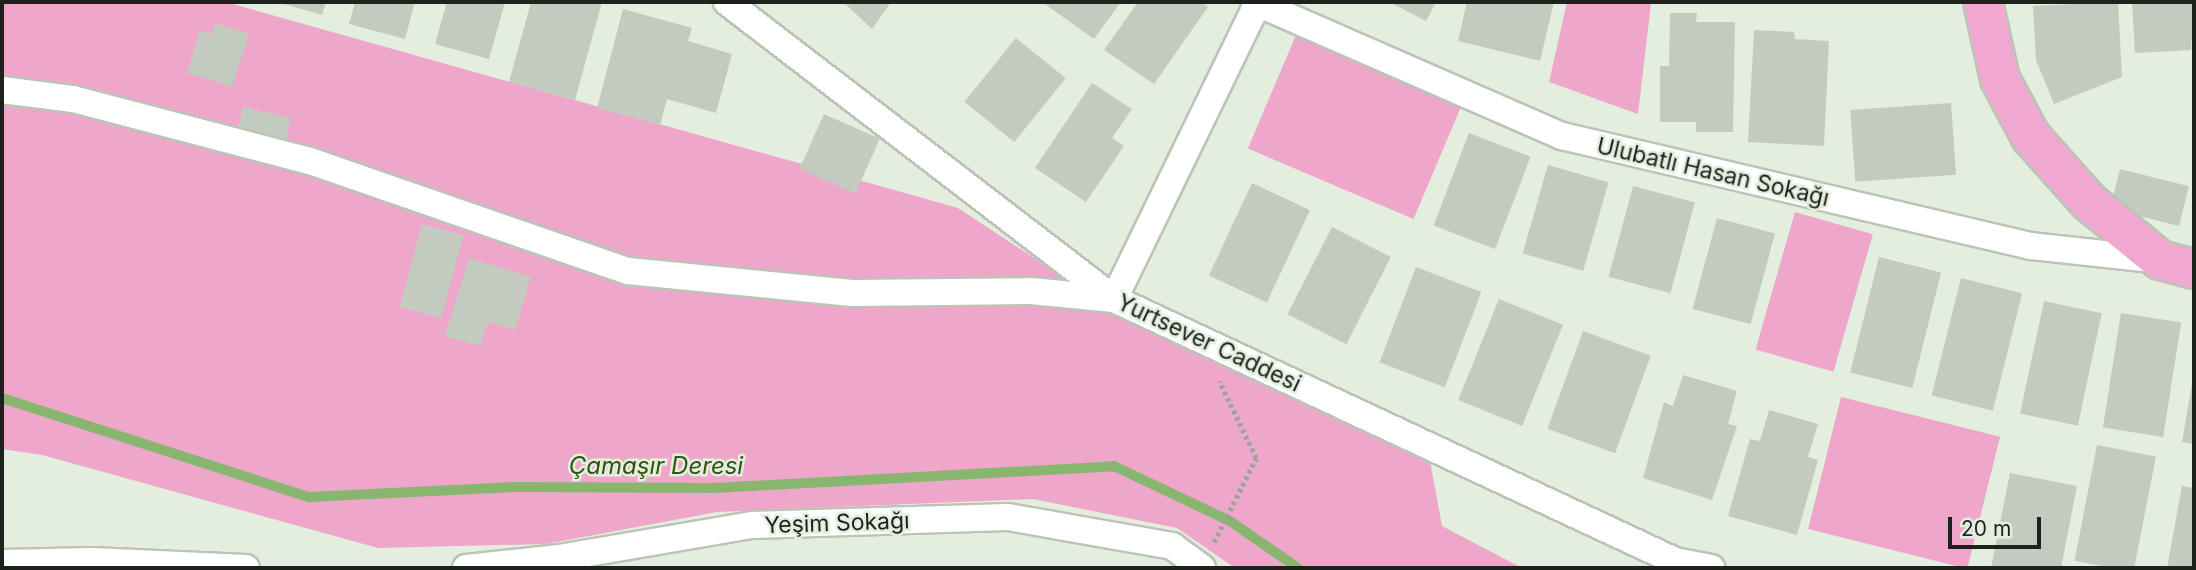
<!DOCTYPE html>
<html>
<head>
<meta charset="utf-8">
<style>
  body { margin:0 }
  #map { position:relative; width:2196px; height:570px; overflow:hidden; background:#e4eedf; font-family:Inter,sans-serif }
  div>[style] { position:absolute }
  .green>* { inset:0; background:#eea7cb; transform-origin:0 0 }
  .stream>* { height:10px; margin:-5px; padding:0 5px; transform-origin:5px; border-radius:5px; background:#89b66f }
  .building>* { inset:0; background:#c2cbbd; transform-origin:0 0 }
  .path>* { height:4.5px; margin-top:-2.25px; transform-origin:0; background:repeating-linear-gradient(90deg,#9ca498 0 3.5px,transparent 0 7px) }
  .roads { filter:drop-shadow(2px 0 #bbc4b6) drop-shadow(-2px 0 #bbc4b6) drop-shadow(0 2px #bbc4b6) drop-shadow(0 -2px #bbc4b6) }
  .street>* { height:26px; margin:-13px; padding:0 13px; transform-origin:13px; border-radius:13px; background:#fff }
  .primary>* { height:38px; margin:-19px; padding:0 19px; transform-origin:19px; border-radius:19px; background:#f1a8d0 }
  span { translate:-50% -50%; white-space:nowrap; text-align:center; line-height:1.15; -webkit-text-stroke:5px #e4eedf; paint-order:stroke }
  .street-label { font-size:23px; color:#1e221d }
  .water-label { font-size:24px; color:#2d560a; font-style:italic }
  .frame { position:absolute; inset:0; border:4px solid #1e221d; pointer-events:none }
  .scale { position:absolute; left:1948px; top:517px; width:93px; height:32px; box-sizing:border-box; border:4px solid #1e221d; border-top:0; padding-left:9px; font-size:21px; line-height:24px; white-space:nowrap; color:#1e221d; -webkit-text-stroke:5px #e4eedf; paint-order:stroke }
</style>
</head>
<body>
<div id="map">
  <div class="green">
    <i style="clip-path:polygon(2px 2px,226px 2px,958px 208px,1124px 317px,1430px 461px,1442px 526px,1522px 568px,1235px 568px,1177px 528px,1033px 499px,717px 512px,546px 544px,378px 548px,42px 455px,2px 449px)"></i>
    <i style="clip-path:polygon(1567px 2px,1651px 4px,1638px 114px,1549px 82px)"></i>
    <i style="left:1299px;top:28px;width:180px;height:131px;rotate:23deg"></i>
    <i style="left:1795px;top:212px;width:81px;height:143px;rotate:16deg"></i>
    <i style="left:1841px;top:397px;width:164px;height:136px;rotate:14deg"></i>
  </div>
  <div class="stream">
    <i style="left:2px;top:398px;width:323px;rotate:17.9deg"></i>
    <i style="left:309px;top:497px;width:205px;rotate:-2.8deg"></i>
    <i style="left:514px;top:487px;width:200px;rotate:0.3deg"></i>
    <i style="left:714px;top:488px;width:401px;rotate:-3.1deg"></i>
    <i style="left:1114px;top:466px;width:128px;rotate:25.4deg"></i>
    <i style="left:1230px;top:521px;width:83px;rotate:34.7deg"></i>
  </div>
  <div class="building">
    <i style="clip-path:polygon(277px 2px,326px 2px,322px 15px)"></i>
    <i style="clip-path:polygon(355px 2px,415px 2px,405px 39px,349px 24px)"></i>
    <i style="clip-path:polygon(447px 2px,505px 2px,489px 59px,435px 44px)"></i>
    <i style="clip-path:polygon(531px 2px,602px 2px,575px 100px,509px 82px)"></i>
    <i style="clip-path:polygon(843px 2px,891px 2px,872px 29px)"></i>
    <i style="clip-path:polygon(1042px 2px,1121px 2px,1094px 39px)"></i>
    <i style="clip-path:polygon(1138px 2px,1201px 2px,1208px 7px,1154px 84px,1104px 50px)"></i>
    <i style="clip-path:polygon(1389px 2px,1436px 2px,1426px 21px)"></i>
    <i style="clip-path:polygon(1467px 2px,1554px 2px,1540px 61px,1458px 41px)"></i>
    <i style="clip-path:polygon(2118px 2px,2122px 77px,2054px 104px,2036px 60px,2033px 6px)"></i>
    <i style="clip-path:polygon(2132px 2px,2194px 2px,2191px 50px,2135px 53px)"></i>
    <i style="clip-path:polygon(623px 9px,692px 28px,688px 41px,732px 54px,716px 113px,667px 99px,660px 125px,597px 108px)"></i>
    <i style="clip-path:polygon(1670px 13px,1697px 13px,1696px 22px,1735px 22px,1733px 132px,1696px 132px,1696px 122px,1660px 122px,1660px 66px,1669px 66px)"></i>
    <i style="clip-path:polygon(215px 23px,249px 34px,232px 87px,187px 73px,200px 30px,211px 34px)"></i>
    <i style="clip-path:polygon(1754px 30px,1794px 32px,1795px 39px,1829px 41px,1824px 146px,1748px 142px)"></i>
    <i style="left:1016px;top:38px;width:64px;height:82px;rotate:39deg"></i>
    <i style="clip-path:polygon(1092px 83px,1132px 109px,1112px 138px,1124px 146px,1086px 202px,1035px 168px)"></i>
    <i style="left:1951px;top:103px;width:72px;height:101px;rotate:86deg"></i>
    <i style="left:243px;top:107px;width:49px;height:26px;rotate:13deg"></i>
    <i style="left:824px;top:114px;width:61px;height:60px;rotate:24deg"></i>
    <i style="left:1469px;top:133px;width:66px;height:99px;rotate:21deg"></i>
    <i style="left:1548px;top:165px;width:63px;height:92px;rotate:16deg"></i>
    <i style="left:2120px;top:169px;width:71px;height:41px;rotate:14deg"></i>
    <i style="left:1252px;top:183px;width:64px;height:102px;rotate:25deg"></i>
    <i style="left:1633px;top:186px;width:64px;height:94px;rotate:15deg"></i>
    <i style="left:1717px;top:218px;width:60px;height:94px;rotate:15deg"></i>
    <i style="left:422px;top:224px;width:43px;height:86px;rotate:15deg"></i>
    <i style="left:1332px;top:227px;width:66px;height:98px;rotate:27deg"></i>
    <i style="left:1879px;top:257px;width:64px;height:119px;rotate:14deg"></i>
    <i style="clip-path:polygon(469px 258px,531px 277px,515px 330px,488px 322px,480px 346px,445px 336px)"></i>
    <i style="left:1416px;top:267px;width:70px;height:102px;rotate:21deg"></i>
    <i style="left:1961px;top:278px;width:63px;height:121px;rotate:14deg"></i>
    <i style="left:1499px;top:299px;width:69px;height:109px;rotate:22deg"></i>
    <i style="left:2044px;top:301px;width:59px;height:115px;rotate:12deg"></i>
    <i style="left:2121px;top:313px;width:61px;height:116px;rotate:9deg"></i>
    <i style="left:1583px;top:331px;width:72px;height:104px;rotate:20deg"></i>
    <i style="clip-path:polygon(1683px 375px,1737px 391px,1728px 424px,1737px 426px,1712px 500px,1643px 478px,1664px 402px,1673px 406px)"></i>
    <i style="clip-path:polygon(2193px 378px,2194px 378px,2194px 444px,2182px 442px)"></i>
    <i style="clip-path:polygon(1769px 410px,1818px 424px,1808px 457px,1818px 460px,1797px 535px,1728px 516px,1750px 439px,1760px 441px)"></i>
    <i style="left:2097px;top:445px;width:60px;height:118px;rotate:11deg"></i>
    <i style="clip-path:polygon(2010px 473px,2077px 486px,2061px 568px,1991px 568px)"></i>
    <i style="clip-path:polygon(2182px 486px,2194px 488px,2194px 568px,2167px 568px)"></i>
  </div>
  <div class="path">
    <i style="left:1214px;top:542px;width:94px;rotate:-63.4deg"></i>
    <i style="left:1256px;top:458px;width:85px;rotate:-115.7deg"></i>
  </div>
  <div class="roads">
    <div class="street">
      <i style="left:727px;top:2px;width:488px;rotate:37.5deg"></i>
      <i style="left:1114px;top:299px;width:619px;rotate:25.03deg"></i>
      <i style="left:1675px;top:561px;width:37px;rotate:11deg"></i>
      <i style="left:1255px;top:2px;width:335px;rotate:23.6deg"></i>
      <i style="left:1562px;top:136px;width:482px;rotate:13.2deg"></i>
      <i style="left:2031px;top:246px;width:130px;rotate:6.2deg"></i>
      <i style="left:2px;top:90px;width:72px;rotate:7.2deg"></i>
      <i style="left:73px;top:99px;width:245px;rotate:14.7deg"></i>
      <i style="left:310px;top:161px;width:336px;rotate:19.1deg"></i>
      <i style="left:628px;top:271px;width:225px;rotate:5.6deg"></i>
      <i style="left:852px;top:293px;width:179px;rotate:-0.6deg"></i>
      <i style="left:1031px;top:291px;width:83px;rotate:5.5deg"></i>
      <i style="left:1114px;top:299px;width:328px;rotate:-64.1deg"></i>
      <i style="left:2px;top:563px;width:90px;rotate:-1.3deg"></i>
      <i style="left:92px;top:561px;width:154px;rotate:2.6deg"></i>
      <i style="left:466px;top:568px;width:94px;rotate:-6.1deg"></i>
      <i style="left:559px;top:558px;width:197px;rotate:-9.7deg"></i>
      <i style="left:753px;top:525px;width:255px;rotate:-1.8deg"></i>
      <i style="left:1008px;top:517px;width:167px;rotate:10deg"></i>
      <i style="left:1172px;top:546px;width:37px;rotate:36deg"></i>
    </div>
    <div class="primary">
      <i style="left:1983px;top:2px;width:79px;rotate:77.6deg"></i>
      <i style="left:2000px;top:79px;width:66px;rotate:61.9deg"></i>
      <i style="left:2031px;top:137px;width:87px;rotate:48.3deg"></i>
      <i style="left:2089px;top:202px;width:92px;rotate:39.2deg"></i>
      <i style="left:2160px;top:260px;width:35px;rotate:15deg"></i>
    </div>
  </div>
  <div class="street-label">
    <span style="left:1713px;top:172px;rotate:13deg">Ulubatlı Hasan Sokağı</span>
    <span style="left:1209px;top:343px;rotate:25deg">Yurtsever Caddesi</span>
    <span style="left:837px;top:523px;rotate:-2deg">Yeşim Sokağı</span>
  </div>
  <div class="water-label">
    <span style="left:656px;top:466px">Çamaşır Deresi</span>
  </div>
  <div class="frame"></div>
  <div class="scale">20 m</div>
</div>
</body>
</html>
